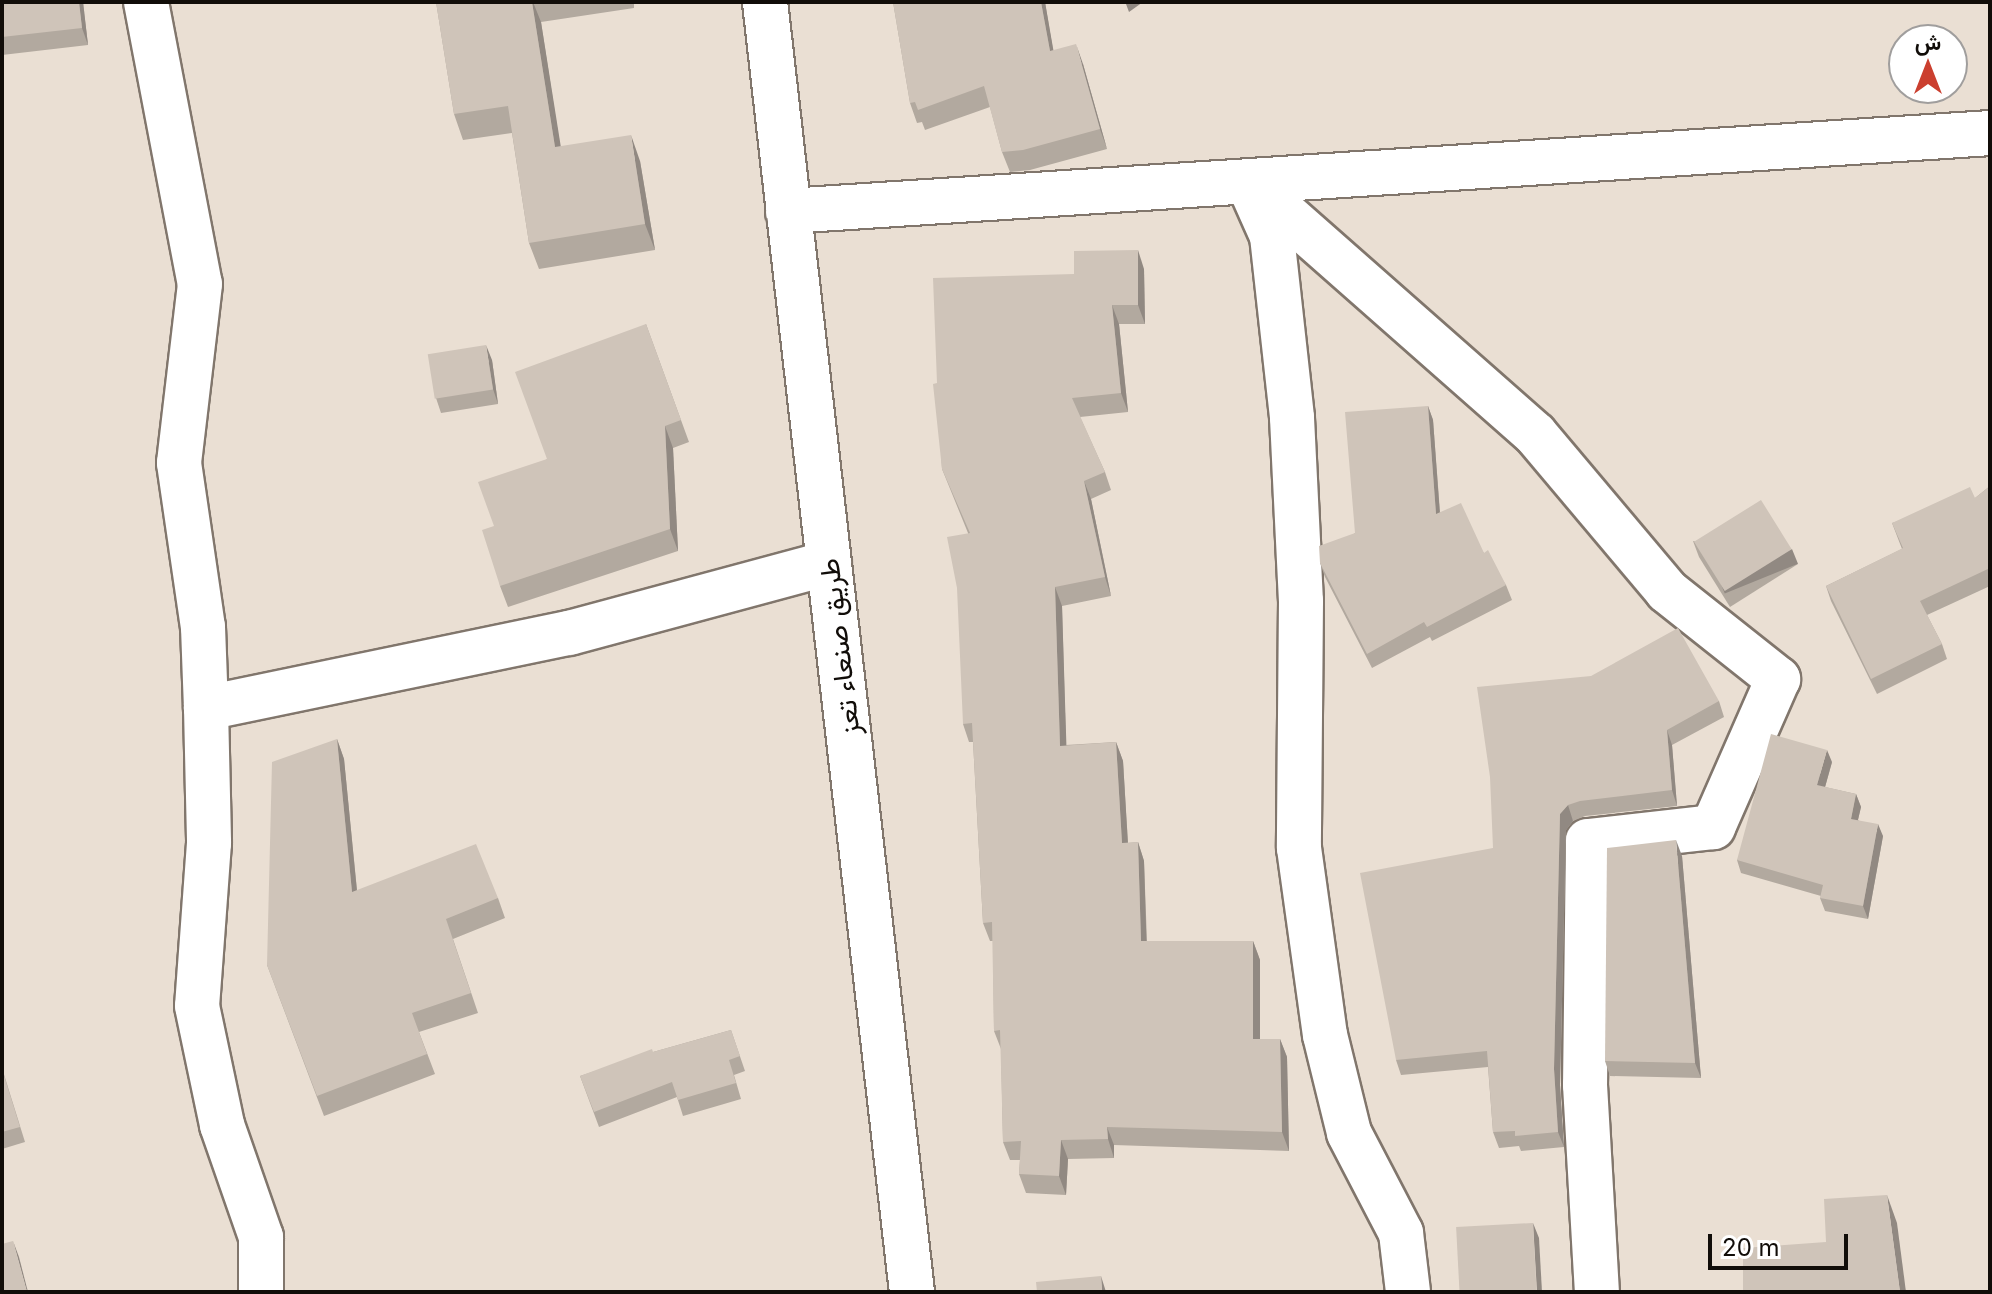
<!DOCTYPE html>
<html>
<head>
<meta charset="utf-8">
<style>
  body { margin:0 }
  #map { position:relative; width:1992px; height:1294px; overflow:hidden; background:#eadfd3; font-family:Inter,Vazirmatn,sans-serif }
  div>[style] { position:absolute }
  .roads { filter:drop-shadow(2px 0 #81766c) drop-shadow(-2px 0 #81766c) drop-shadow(0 2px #81766c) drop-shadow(0 -2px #81766c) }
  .minor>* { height:44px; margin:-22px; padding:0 22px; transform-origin:22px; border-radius:22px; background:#fff }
  .trunk>* { height:44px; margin:-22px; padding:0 22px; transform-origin:22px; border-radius:22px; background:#fff }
  .wall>* { inset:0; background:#b2a99f }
  .shaded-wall>* { inset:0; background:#918982; transform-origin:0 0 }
  .building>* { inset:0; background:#cfc4b9; transform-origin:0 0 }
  span { translate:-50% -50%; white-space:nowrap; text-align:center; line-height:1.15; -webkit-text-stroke:6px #fff; paint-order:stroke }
  .street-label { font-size:28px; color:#110d09 }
  .frame { position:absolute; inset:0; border:4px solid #110d09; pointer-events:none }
  .north { position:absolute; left:1888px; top:24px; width:80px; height:80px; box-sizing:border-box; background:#fff; border:2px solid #a09e9d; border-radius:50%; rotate:0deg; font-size:22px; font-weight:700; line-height:32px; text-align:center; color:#110d09 }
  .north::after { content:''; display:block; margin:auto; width:28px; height:36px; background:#cb3f2f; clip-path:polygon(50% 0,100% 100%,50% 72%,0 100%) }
  .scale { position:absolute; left:1708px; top:1234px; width:140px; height:36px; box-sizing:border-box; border:4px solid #110d09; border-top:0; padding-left:10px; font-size:24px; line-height:28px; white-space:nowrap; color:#110d09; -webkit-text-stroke:6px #fff; paint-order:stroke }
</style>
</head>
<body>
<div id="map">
  <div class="roads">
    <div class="minor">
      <i style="left:146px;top:2px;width:287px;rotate:79.2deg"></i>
      <i style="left:200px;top:284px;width:180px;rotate:96.7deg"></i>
      <i style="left:179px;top:463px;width:166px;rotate:81.7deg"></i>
      <i style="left:203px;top:627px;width:81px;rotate:87.9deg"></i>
      <i style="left:206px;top:708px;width:371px;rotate:-11.7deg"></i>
      <i style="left:569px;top:633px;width:269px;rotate:-15.1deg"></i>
      <i style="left:1248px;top:181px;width:383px;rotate:41.4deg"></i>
      <i style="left:1535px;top:434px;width:205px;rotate:49.9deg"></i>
      <i style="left:1667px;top:591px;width:142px;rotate:38.4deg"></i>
      <i style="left:1778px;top:679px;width:162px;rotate:113.7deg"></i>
      <i style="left:1713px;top:827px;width:126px;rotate:173.6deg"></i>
      <i style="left:1588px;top:841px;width:244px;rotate:90.7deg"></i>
      <i style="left:1585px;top:1085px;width:207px;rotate:86.7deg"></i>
      <i style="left:1252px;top:191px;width:49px;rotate:66deg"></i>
      <i style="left:1272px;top:236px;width:183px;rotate:83.7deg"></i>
      <i style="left:1292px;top:418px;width:183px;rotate:87.2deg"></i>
      <i style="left:1301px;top:601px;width:247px;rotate:90.5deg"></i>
      <i style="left:1299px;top:848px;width:189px;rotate:82.1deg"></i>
      <i style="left:1325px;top:1035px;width:101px;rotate:76.2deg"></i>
      <i style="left:1349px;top:1133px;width:113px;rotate:62.5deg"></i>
      <i style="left:1401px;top:1233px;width:59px;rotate:83.2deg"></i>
      <i style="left:788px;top:211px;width:1205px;rotate:-3.71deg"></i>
      <i style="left:206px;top:708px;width:135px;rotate:88.7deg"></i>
      <i style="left:209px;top:843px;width:163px;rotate:94.2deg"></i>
      <i style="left:197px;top:1006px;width:122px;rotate:78.1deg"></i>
      <i style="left:222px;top:1125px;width:119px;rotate:70.8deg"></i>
      <i style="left:261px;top:1237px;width:55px;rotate:90deg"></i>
    </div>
    <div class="trunk">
      <i style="left:765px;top:2px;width:1298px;rotate:83.5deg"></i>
    </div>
  </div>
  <div class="wall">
    <i style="clip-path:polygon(2px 2px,83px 2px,88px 45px,2px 55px)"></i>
    <i style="clip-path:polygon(436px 2px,634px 2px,634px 8px,541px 22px,560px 146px,640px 161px,655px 250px,539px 269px,529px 243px,512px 133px,463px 140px,454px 114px)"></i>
    <i style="clip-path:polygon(893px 2px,1045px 2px,1053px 50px,1083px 64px,1107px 149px,1030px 170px,1010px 172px,1002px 152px,990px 107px,925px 130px,922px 122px,917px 123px,910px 103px)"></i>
    <i style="clip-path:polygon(1144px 269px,1145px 324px,1119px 324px,1128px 412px,1080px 417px,1105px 472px,1111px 490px,1091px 499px,1111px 596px,1062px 606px,1066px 745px,1116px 742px,1123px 761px,1128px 843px,1138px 842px,1144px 861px,1147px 941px,1253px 941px,1260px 960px,1260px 1039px,1280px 1039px,1287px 1057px,1289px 1151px,1114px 1145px,1114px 1158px,1068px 1159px,1066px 1195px,1026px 1193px,1019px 1174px,1020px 1160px,1010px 1160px,1003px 1142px,1001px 1049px,994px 1031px,993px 941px,990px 941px,983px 923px,973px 742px,969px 742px,963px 724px,968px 533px,942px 469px,937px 383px,1074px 274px)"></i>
    <i style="clip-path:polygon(646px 324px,689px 442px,673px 448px,678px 551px,508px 607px,500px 586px,494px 526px,547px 459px)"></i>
    <i style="clip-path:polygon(492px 360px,498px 404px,441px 413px,436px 398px)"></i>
    <i style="clip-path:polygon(1428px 406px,1433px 420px,1440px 512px,1484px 553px,1506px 585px,1512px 600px,1432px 641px,1430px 637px,1372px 668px,1325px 577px,1320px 563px,1355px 533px)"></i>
    <i style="clip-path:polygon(1990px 486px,1990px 586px,1927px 615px,1942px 644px,1947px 659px,1877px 694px,1831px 601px,1826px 586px,1902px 549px,1892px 523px,1975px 498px)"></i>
    <i style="clip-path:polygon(1693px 541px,1798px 564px,1730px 607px,1699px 557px)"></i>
    <i style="clip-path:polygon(1591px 676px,1719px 701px,1724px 717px,1672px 745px,1677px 806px,1585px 816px,1573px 821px,1566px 830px,1560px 1085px,1564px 1147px,1521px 1151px,1519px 1146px,1499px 1148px,1493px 1132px,1488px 1067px,1401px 1075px,1396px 1060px,1493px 848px)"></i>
    <i style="clip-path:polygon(337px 739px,344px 759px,357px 890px,498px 898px,505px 918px,453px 939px,478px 1013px,419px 1032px,435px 1074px,324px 1116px,267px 965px)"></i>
    <i style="clip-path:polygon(1832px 762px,1825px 787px,1856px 794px,1861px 807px,1858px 820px,1883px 836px,1868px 919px,1825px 911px,1820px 898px,1821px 896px,1741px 873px,1737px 860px)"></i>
    <i style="clip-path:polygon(1682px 856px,1701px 1078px,1610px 1076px,1605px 1061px)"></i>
    <i style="clip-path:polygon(731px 1030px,745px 1071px,734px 1075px,741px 1099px,683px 1116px,677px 1097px,599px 1127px,580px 1076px,653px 1052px)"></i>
    <i style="clip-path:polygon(2px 1068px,25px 1142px,2px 1149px)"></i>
  </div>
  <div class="shaded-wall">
    <i style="clip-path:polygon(79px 2px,83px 2px,88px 45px,82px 28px)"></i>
    <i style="clip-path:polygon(532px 2px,533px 2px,541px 22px,565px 173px,555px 147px)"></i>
    <i style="clip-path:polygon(1041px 2px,1045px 2px,1057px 71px,1050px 51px)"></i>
    <i style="clip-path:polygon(1129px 2px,1143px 2px,1129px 12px,1126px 4px)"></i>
    <i style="clip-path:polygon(1076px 44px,1083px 64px,1107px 149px,1100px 129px)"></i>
    <i style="clip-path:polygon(631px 135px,640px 161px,655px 250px,645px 224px)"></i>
    <i style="clip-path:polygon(1138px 250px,1144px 269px,1145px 324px,1138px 305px)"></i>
    <i style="clip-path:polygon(1112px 305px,1119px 324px,1128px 412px,1121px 393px)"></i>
    <i style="clip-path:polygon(486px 345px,492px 360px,498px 404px,493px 389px)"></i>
    <i style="clip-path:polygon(1428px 406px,1433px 420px,1441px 529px,1436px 514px)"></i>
    <i style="clip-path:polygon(665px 426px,673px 448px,678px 551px,670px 529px)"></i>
    <i style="clip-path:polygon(1084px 481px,1091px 499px,1111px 596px,1105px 577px)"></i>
    <i style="left:1792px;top:549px;width:16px;height:79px;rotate:68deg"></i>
    <i style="clip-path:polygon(1055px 587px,1062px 606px,1067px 764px,1060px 746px)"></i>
    <i style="clip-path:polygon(1667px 730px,1672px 745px,1677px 806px,1672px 790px)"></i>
    <i style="clip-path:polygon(337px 739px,344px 759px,359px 912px,352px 892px)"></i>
    <i style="clip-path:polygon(1116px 742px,1123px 761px,1129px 862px,1122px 843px)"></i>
    <i style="clip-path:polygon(1827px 750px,1832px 762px,1822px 798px,1817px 785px)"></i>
    <i style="clip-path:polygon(1856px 794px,1861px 807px,1855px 832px,1851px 819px)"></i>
    <i style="clip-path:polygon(1568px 805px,1573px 821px,1566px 830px,1560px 1085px,1564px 1147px,1558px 1132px,1554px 1069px,1560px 814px)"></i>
    <i style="clip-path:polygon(1878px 824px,1883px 836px,1868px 919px,1863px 906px)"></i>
    <i style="clip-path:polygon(1676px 840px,1682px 856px,1701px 1078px,1695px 1063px)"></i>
    <i style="clip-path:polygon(1138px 842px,1144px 861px,1147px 960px,1141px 941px)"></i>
    <i style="clip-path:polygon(1253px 941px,1260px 960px,1260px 1058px,1253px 1039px)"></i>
    <i style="clip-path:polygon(1280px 1039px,1287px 1057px,1289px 1151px,1282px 1132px)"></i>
    <i style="clip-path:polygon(1107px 1127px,1114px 1145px,1114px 1158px,1108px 1139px)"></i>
    <i style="clip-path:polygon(1061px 1140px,1068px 1159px,1066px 1195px,1059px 1176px)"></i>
    <i style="clip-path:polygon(1887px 1195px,1897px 1223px,1906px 1292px,1900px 1292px)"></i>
    <i style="clip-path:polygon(1533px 1223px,1539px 1238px,1542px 1292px,1537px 1292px)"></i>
    <i style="clip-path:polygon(13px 1241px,19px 1257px,28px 1292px,27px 1292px)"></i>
    <i style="clip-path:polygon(1101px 1276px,1106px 1292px,1102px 1292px)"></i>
  </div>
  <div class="building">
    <i style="clip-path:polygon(2px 2px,79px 2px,82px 28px,2px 37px)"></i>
    <i style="clip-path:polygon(436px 2px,532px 2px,555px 147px,631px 135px,645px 224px,529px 243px,508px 106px,454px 114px)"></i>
    <i style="clip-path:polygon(893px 2px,1041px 2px,1050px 51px,1076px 44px,1100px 129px,1023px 150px,1002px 152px,984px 86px,918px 110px,915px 102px,910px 103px)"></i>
    <i style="clip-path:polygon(1138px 250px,1138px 305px,1112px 305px,1121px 393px,1072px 398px,1105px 472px,1084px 481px,1105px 577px,1055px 587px,1060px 746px,1116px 742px,1122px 843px,1138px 842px,1141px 941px,1253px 941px,1253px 1039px,1280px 1039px,1282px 1132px,1107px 1127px,1108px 1139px,1061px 1140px,1059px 1176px,1019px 1174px,1021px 1141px,1003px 1142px,1000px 1030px,994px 1031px,992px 922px,983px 923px,972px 723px,963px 724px,957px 588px,947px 537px,970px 533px,942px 469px,933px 384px,937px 383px,933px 278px,1074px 274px,1074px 251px)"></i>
    <i style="clip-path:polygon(646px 324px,681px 420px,665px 426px,670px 529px,500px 586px,482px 530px,494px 526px,478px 482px,547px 459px,515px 372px)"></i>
    <i style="left:486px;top:345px;width:45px;height:59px;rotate:81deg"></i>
    <i style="clip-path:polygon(1428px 406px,1436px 514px,1461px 503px,1484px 553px,1488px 550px,1506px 585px,1427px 627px,1424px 622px,1367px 654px,1320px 563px,1319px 546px,1355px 533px,1345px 412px)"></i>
    <i style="clip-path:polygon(1990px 486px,1990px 568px,1920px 601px,1942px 644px,1871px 679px,1826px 586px,1903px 548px,1892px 523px,1970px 487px,1975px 498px)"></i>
    <i style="left:1761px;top:500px;width:58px;height:79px;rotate:58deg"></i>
    <i style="clip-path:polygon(1678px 628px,1719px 701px,1667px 730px,1672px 790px,1580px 801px,1568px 805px,1560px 814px,1554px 1069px,1558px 1132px,1515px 1136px,1515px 1131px,1493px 1132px,1487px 1051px,1396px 1060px,1360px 873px,1493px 848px,1490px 777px,1477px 687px,1591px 676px)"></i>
    <i style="clip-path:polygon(1771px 734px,1827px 750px,1817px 785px,1856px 794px,1851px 819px,1878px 824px,1863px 906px,1820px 898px,1823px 885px,1737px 860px)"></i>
    <i style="clip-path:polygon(337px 739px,352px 892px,476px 844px,498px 898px,446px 919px,471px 993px,412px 1013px,427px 1054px,317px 1096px,267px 965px,272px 762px)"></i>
    <i style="clip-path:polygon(1676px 840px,1695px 1063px,1605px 1061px,1607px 848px)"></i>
    <i style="clip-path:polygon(731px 1030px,740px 1056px,729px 1060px,736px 1083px,678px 1100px,672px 1082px,594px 1112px,580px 1076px,652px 1049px,653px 1052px)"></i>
    <i style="clip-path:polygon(2px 1069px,20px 1127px,2px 1132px)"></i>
    <i style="clip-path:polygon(1887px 1195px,1900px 1292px,1743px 1292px,1743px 1248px,1826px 1242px,1824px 1199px)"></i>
    <i style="left:1533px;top:1223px;width:69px;height:77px;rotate:87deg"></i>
    <i style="clip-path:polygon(13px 1241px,27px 1292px,2px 1292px,2px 1244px)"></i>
    <i style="clip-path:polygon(1101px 1276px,1102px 1292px,1037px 1292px,1036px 1282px)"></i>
  </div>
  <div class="street-label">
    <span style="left:839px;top:647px;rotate:-97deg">طريق صنعاء تعز</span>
  </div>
  <div class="frame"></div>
  <div class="north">ش</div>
  <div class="scale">20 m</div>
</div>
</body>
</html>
